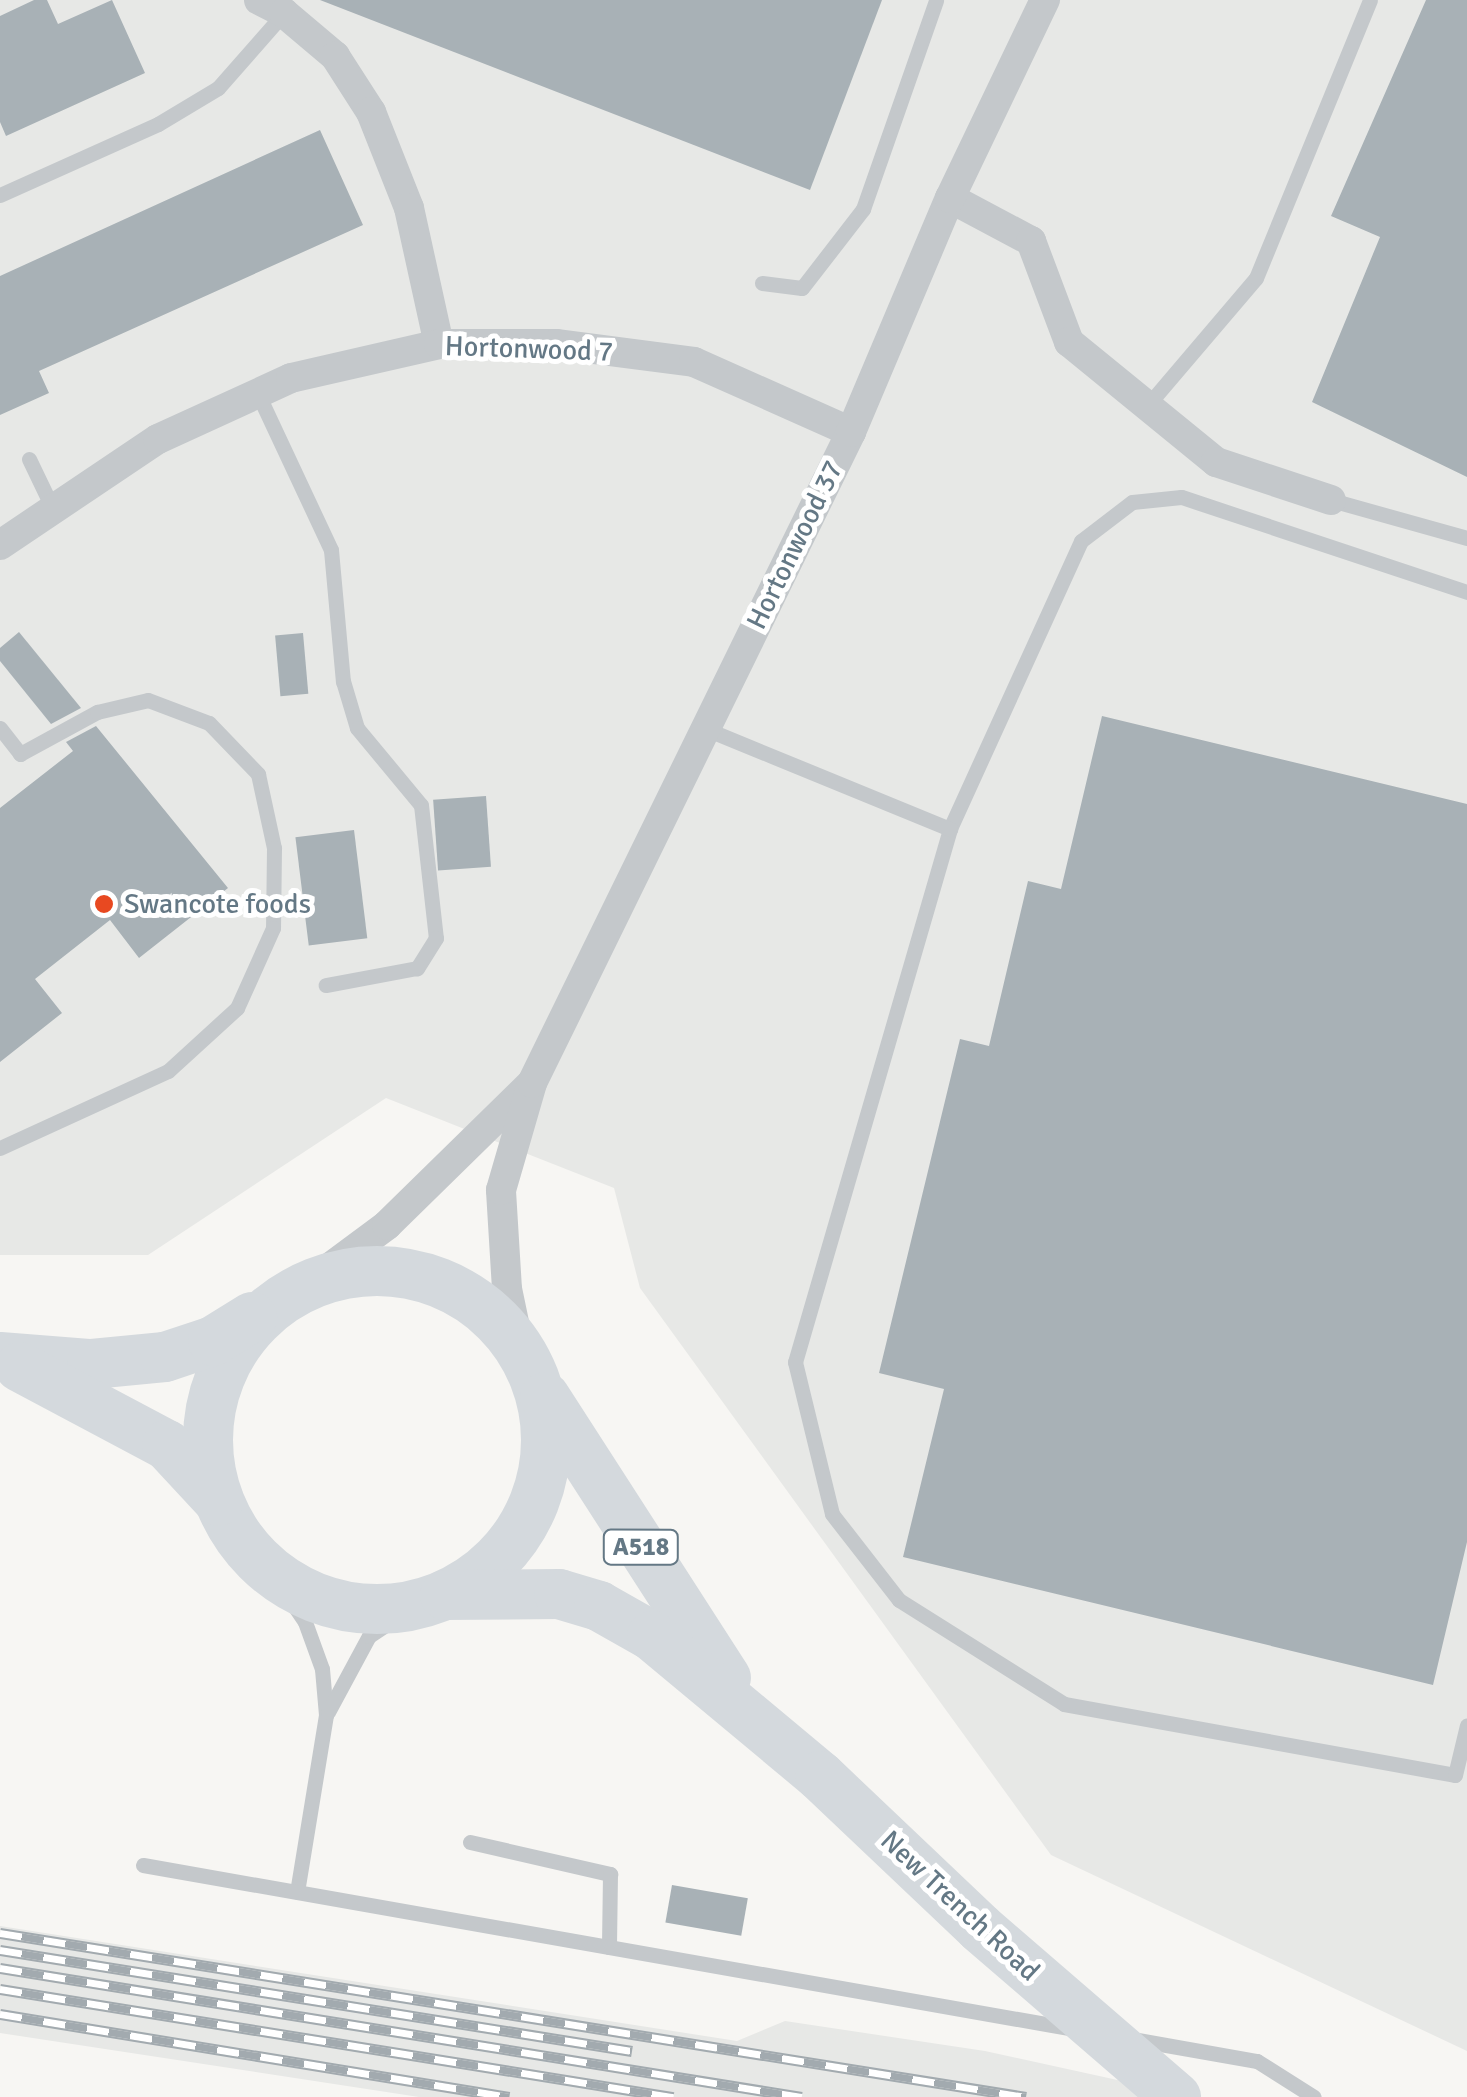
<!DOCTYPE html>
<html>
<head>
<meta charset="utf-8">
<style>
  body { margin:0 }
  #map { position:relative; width:1467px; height:2097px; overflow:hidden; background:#f7f6f3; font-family:Signika,sans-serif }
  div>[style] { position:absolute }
  .built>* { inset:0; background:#e7e8e6 }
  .building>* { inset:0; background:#a8b1b6; transform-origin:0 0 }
  .service>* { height:15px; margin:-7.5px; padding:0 7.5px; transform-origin:7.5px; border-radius:7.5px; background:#c4c8cb }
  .minor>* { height:30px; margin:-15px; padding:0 15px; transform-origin:15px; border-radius:15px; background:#c4c8cb }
  .trunk>* { height:50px; margin:-25px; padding:0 25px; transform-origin:25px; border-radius:25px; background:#d4d9dd }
  .trunk>.ring { margin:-25px; padding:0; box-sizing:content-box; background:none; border:50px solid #d4d9dd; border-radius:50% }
  .rail>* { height:11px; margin-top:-5.5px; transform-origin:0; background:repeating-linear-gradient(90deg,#fff 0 22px,#a2aaaf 0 44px); box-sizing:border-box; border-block:2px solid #a2aaaf }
  .dots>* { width:28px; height:28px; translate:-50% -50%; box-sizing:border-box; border:5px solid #fff; border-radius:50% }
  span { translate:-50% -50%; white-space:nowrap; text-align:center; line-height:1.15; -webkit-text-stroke:10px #fff; paint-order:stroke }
  .shield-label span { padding:2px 8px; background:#fff; border:2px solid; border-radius:8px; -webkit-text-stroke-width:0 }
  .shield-label { font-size:25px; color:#647885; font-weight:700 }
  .street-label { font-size:28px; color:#647885 }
  .poi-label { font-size:28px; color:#647885 }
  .left { translate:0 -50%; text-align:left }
</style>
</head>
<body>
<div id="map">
  <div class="built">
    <i style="clip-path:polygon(0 0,1467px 0,1467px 2051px,1051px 1855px,640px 1288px,614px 1188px,386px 1098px,148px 1255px,0 1255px)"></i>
    <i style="clip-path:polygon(0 1926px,737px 2041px,785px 2021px,985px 2051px,1195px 2097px,419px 2097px,0 2033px)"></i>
  </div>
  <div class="building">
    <i style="clip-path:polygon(34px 0,47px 0,58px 24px,112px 0,145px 73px,6px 136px,0 122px,0 16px)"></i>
    <i style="clip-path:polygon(320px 0,882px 0,810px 190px)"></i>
    <i style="clip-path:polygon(1426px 0,1467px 0,1467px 477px,1312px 402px,1380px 237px,1331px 216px)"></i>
    <i style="clip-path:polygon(320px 130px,363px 225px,39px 371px,49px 393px,0 415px,0 276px)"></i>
    <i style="clip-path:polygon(19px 632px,81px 708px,51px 724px,0 661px,0 648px)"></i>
    <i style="left:303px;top:633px;width:61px;height:28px;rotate:85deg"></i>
    <i style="clip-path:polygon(1102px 716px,1467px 804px,1467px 1542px,1433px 1685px,903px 1557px,944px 1389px,879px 1373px,960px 1039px,989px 1046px,1028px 881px,1061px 889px)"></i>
    <i style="clip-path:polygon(96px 726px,228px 888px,139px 958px,110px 920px,35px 979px,62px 1013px,0 1062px,0 808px,73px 751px,66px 742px)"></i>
    <i style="left:486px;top:796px;width:71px;height:53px;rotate:86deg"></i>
    <i style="left:354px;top:830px;width:109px;height:59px;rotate:83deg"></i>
    <i style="left:672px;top:1885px;width:77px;height:38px;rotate:10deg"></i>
  </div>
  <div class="service">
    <i style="left:0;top:195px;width:173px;rotate:-24.2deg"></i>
    <i style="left:158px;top:124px;width:70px;rotate:-31deg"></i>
    <i style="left:218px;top:88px;width:100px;rotate:-48.7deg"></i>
    <i style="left:762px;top:283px;width:40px;rotate:7.1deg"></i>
    <i style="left:802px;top:288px;width:100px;rotate:-52.3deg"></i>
    <i style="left:863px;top:209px;width:221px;rotate:-70.7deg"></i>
    <i style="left:258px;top:394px;width:172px;rotate:64.9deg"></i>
    <i style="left:331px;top:550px;width:132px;rotate:84.8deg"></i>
    <i style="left:343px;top:681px;width:49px;rotate:73.4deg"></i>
    <i style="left:357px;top:728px;width:100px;rotate:50.3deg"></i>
    <i style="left:421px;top:805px;width:134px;rotate:83.6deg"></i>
    <i style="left:436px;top:938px;width:36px;rotate:122deg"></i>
    <i style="left:417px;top:968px;width:93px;rotate:169.4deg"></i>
    <i style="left:1147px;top:406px;width:168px;rotate:-49.6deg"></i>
    <i style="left:1256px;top:278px;width:300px;rotate:-67.7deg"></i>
    <i style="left:29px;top:459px;width:53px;rotate:64.4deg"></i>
    <i style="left:1331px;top:500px;width:141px;rotate:15.6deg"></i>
    <i style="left:1467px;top:592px;width:301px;rotate:-161.6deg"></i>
    <i style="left:1181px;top:497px;width:49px;rotate:174.2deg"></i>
    <i style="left:1132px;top:502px;width:64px;rotate:142.6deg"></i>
    <i style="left:1081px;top:541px;width:316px;rotate:114.5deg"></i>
    <i style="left:950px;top:829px;width:555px;rotate:106.21deg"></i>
    <i style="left:795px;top:1362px;width:156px;rotate:76.3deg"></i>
    <i style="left:832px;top:1514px;width:109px;rotate:52.1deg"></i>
    <i style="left:899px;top:1600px;width:195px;rotate:32.2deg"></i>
    <i style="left:1064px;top:1704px;width:397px;rotate:10.3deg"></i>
    <i style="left:1455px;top:1775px;width:51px;rotate:-76.5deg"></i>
    <i style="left:0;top:728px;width:33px;rotate:52deg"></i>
    <i style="left:20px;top:754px;width:88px;rotate:-28.6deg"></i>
    <i style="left:97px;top:712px;width:52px;rotate:-13.2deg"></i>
    <i style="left:148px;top:700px;width:65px;rotate:20.7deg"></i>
    <i style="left:209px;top:723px;width:71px;rotate:46.1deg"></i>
    <i style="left:258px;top:774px;width:76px;rotate:77.8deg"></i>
    <i style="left:274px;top:848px;width:80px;rotate:90.7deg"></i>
    <i style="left:273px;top:928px;width:88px;rotate:114.2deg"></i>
    <i style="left:237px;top:1008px;width:93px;rotate:137.6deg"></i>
    <i style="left:168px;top:1071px;width:185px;rotate:155.4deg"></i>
    <i style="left:706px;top:729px;width:264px;rotate:22.3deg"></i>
    <i style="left:272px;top:1573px;width:59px;rotate:56deg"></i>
    <i style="left:305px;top:1622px;width:50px;rotate:70.1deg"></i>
    <i style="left:322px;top:1669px;width:46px;rotate:85deg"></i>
    <i style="left:326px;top:1715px;width:179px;rotate:99.3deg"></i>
    <i style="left:328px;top:1712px;width:86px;rotate:-61.7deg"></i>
    <i style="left:369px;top:1636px;width:54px;rotate:-33.7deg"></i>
    <i style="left:470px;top:1842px;width:144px;rotate:12.9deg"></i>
    <i style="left:610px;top:1874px;width:73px;rotate:90.8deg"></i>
    <i style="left:143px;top:1865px;width:945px;rotate:9.99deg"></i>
    <i style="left:1132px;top:2039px;width:127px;rotate:10deg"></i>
    <i style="left:1257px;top:2061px;width:67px;rotate:32.3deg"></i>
  </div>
  <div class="minor">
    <i style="left:259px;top:0;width:28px;rotate:27deg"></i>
    <i style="left:284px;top:13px;width:67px;rotate:40.1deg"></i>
    <i style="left:335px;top:56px;width:67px;rotate:57.3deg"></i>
    <i style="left:371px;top:112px;width:103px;rotate:68.4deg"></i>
    <i style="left:409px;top:208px;width:139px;rotate:77.6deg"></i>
    <i style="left:950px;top:198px;width:92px;rotate:28deg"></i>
    <i style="left:1031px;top:241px;width:108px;rotate:69.4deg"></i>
    <i style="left:1069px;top:342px;width:190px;rotate:39.2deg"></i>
    <i style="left:1216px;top:462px;width:121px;rotate:18.3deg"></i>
    <i style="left:0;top:545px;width:190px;rotate:-33.9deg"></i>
    <i style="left:158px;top:439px;width:146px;rotate:-24.6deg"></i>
    <i style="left:291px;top:378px;width:152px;rotate:-12.9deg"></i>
    <i style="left:439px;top:344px;width:117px"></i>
    <i style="left:556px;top:344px;width:139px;rotate:7.4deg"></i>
    <i style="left:694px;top:362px;width:172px;rotate:24deg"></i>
    <i style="left:305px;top:1286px;width:102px;rotate:-36.6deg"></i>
    <i style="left:387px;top:1225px;width:200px;rotate:-44.4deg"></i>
    <i style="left:520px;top:1351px;width:63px;rotate:-101.8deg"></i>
    <i style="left:507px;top:1289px;width:99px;rotate:-93.5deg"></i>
    <i style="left:501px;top:1190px;width:111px;rotate:-73.8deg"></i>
    <i style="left:532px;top:1083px;width:725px;rotate:-63.89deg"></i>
    <i style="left:851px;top:432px;width:254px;rotate:-67.1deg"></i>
    <i style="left:950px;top:198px;width:220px;rotate:-64.4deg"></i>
  </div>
  <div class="trunk">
    <i class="ring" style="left:208px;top:1271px;width:288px;height:288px"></i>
    <i style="left:0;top:1357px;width:92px;rotate:4.4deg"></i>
    <i style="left:92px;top:1364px;width:73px;rotate:-5.5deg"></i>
    <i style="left:165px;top:1357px;width:51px;rotate:-18.4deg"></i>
    <i style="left:213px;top:1341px;width:46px;rotate:-31.6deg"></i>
    <i style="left:20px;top:1367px;width:166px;rotate:28deg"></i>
    <i style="left:167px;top:1445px;width:76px;rotate:47.1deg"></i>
    <i style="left:545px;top:1397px;width:334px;rotate:57.2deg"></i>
    <i style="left:445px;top:1595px;width:114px;rotate:-0.5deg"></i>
    <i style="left:559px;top:1594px;width:42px;rotate:16.7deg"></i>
    <i style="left:599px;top:1606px;width:61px;rotate:29.5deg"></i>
    <i style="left:652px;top:1636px;width:219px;rotate:39.8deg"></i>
    <i style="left:820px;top:1776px;width:221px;rotate:43.5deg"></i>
    <i style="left:980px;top:1928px;width:259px;rotate:40.8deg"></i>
  </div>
  <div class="rail">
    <i style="left:0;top:1933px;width:1039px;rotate:9.08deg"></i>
    <i style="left:0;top:1950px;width:640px;rotate:9.08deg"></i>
    <i style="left:0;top:1968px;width:812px;rotate:9.14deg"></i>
    <i style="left:0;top:1989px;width:682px;rotate:9.12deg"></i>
    <i style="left:0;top:2014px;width:516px;rotate:9.26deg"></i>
  </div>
  <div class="dots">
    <i style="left:104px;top:904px;background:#e84921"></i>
  </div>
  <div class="shield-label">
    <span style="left:641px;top:1547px">A518</span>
  </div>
  <div class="street-label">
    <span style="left:529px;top:349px;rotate:2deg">Hortonwood 7</span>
    <span style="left:795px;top:545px;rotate:-64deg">Hortonwood 37</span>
    <span style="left:960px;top:1906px;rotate:43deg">New Trench Road</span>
  </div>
  <div class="poi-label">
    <span class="left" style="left:124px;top:904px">Swancote foods</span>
  </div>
</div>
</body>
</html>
